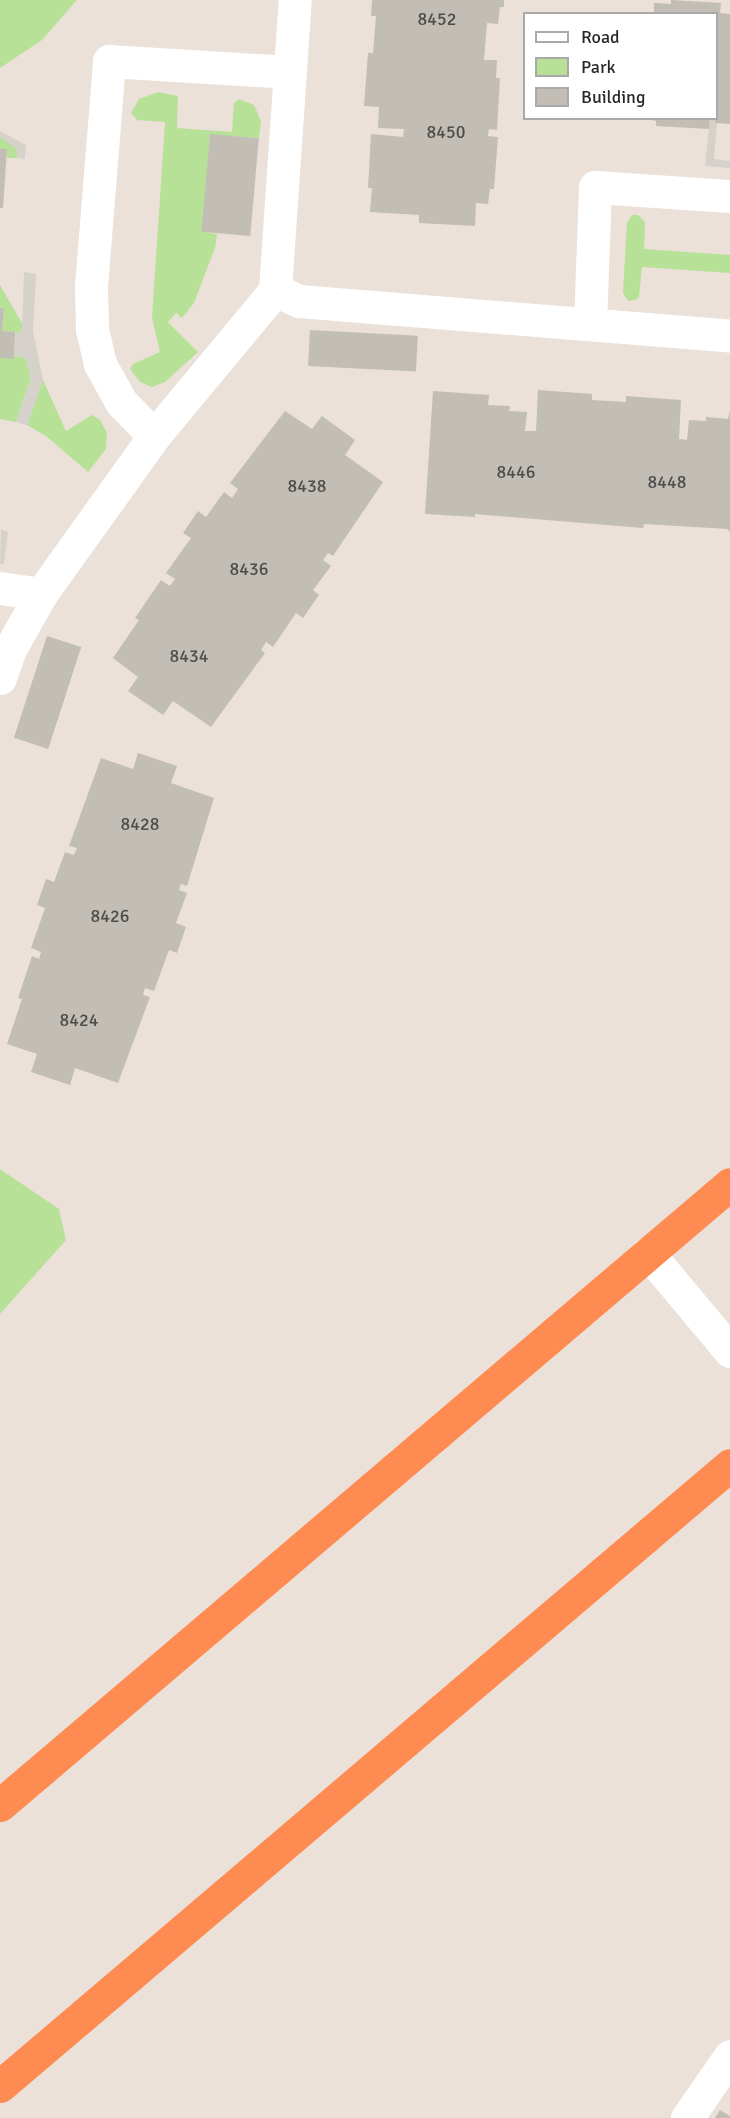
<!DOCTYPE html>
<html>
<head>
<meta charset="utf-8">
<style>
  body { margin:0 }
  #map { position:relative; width:730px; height:2118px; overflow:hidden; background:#ebe1d9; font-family:Signika,sans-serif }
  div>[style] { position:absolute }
  .green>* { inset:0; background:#b7e196 }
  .plaza>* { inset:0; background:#d7d1cc }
  .building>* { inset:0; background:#c2bdb5; transform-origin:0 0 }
  .minor>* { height:33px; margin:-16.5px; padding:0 16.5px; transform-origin:16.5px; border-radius:16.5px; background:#fff }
  .highway>* { height:33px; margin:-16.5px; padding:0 16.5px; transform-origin:16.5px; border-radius:16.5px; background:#fd8b52 }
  span { translate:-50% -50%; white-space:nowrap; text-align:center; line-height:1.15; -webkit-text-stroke:6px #fff; paint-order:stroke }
  .number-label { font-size:18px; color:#4e4d4b }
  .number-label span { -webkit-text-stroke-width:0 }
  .legend { position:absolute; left:523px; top:12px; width:195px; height:108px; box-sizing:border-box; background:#fff; border:2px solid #a9a9a9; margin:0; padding:8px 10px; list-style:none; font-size:18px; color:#282828 }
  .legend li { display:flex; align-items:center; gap:12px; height:30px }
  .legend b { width:30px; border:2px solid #a9a9a9 }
</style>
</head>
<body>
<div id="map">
  <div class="green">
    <i style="clip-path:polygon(0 0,77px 0,42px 40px,0 68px)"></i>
    <i style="clip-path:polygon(158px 92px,178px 96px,177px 128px,232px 132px,234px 103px,239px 99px,254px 105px,261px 121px,259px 138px,210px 135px,203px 232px,217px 234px,215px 248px,194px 303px,182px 318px,176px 313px,168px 322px,198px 352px,165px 382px,152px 387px,140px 382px,130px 369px,133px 364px,160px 352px,152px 318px,165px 122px,137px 120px,131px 113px,139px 99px)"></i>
    <i style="clip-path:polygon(0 137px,17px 149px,17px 158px,7px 158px,7px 149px,0 149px)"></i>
    <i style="clip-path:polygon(632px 215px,638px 215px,645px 222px,644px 249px,730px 255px,730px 273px,642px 267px,639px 297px,636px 300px,628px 301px,623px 293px,627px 223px)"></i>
    <i style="clip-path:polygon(0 271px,0 285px,23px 325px,22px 332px,18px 335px,15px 332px,2px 331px,4px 308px,0 308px)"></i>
    <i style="clip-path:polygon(14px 355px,26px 358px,31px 379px,16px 422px,0 419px,0 358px)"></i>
    <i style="clip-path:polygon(43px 380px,66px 431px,92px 415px,100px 420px,107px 433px,106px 449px,88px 472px,46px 436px,27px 425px)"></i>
    <i style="clip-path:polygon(0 1169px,59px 1209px,66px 1240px,0 1314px)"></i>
  </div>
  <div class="plaza">
    <i style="clip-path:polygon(710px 119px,715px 119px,717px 123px,714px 159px,730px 161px,730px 168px,705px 166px)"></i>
    <i style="clip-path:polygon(0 131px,26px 145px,25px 159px,17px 158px,17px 149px,0 137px)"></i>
    <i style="clip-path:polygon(24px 272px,36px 274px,33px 331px,43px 380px,27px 425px,16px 422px,31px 379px,26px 358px,14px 355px,15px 334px,22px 331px)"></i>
    <i style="clip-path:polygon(1px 529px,8px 532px,4px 564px,0 564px)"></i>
  </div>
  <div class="building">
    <i style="clip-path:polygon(372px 0,504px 0,504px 7px,500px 7px,498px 24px,487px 23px,484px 60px,497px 60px,496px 78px,500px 78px,497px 130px,489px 129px,488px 136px,498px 137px,494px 189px,490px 189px,488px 204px,476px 203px,475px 226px,419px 223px,419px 215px,370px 212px,372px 188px,368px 188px,371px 134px,403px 137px,404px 129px,378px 128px,379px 107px,364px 106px,368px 53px,373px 53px,376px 16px,371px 16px)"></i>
    <i style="clip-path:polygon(671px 0,721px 3px,720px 13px,730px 14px,730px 124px,715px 123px,716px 14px,654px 14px,654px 3px,671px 4px)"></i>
    <i style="clip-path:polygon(642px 118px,710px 118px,709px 129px,656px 126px,656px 121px)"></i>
    <i style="left:210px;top:134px;width:49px;height:98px;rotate:5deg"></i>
    <i style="clip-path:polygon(0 149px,7px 149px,3px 208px,0 208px)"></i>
    <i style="clip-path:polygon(0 308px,4px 308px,2px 331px,15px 332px,14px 359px,0 358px)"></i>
    <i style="left:310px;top:330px;width:108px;height:36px;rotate:3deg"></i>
    <i style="clip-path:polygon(538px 390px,592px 394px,592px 400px,626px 402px,626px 396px,681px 400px,679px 439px,687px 440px,689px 420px,706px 421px,706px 417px,728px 419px,730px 411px,730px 533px,728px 529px,644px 524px,643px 528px,475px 514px,475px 517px,425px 514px,433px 391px,489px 395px,488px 405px,510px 406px,509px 411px,527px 412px,525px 431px,536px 431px)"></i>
    <i style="clip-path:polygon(285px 411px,312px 429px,322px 416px,355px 440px,345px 455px,383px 482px,333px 556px,328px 553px,323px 560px,331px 566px,313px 590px,319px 595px,303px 618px,296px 613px,273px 647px,266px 642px,261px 650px,265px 653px,211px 727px,173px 701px,163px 715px,128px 691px,138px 677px,113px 658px,139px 620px,135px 618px,161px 580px,170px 586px,175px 579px,166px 573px,191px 538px,183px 533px,198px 511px,206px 517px,224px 492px,232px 498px,238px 489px,230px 483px)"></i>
    <i style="left:47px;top:636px;width:36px;height:107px;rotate:18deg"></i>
    <i style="clip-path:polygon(138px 753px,177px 766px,171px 783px,214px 798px,187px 886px,181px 884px,179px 890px,187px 893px,176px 923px,186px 927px,177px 953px,169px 950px,154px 991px,145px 988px,143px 995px,150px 997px,118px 1083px,75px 1068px,70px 1085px,31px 1072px,37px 1054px,7px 1044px,22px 999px,18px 998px,32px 956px,39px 959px,41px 952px,31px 948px,45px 908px,37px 905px,46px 879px,54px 882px,65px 852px,74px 855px,77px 848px,69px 846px,101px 758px,133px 769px)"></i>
    <i style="clip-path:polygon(720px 2110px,730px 2116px,730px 2118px,715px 2118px)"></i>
  </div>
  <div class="minor">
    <i style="left:275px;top:290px;width:26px;rotate:25deg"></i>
    <i style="left:299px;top:301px;width:432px;rotate:4.6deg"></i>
    <i style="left:590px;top:324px;width:137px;rotate:-87.9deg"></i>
    <i style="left:595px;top:187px;width:135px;rotate:3.8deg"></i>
    <i style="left:154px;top:436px;width:47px;rotate:-134.1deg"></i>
    <i style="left:121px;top:402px;width:43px;rotate:-118.9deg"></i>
    <i style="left:100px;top:364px;width:35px;rotate:-103deg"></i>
    <i style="left:92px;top:330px;width:44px;rotate:-91.3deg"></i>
    <i style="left:91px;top:286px;width:226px;rotate:-85.4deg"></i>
    <i style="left:109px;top:61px;width:181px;rotate:3.5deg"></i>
    <i style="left:0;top:588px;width:41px;rotate:8.3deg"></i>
    <i style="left:0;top:678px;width:31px;rotate:-71deg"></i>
    <i style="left:10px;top:649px;width:63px;rotate:-60.6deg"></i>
    <i style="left:41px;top:594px;width:194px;rotate:-54.4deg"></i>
    <i style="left:154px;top:436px;width:190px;rotate:-50.3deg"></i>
    <i style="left:275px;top:290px;width:291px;rotate:-86.1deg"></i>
    <i style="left:648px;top:1253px;width:128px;rotate:50.1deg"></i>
    <i style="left:687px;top:2118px;width:75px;rotate:-55.3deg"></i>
  </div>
  <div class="highway">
    <i style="left:0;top:1805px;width:958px;rotate:-40.39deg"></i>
    <i style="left:0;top:2086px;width:958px;rotate:-40.39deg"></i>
  </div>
  <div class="number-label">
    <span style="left:437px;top:19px">8452</span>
    <span style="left:446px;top:132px">8450</span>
    <span style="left:516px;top:472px">8446</span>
    <span style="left:667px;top:482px">8448</span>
    <span style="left:307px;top:486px">8438</span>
    <span style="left:249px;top:569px">8436</span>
    <span style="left:189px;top:656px">8434</span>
    <span style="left:140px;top:824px">8428</span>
    <span style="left:110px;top:916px">8426</span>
    <span style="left:79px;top:1020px">8424</span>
  </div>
  <ul class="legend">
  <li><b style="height:8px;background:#fff"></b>Road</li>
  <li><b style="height:16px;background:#b7e196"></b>Park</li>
  <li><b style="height:16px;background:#c2bdb5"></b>Building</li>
  </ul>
</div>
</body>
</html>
